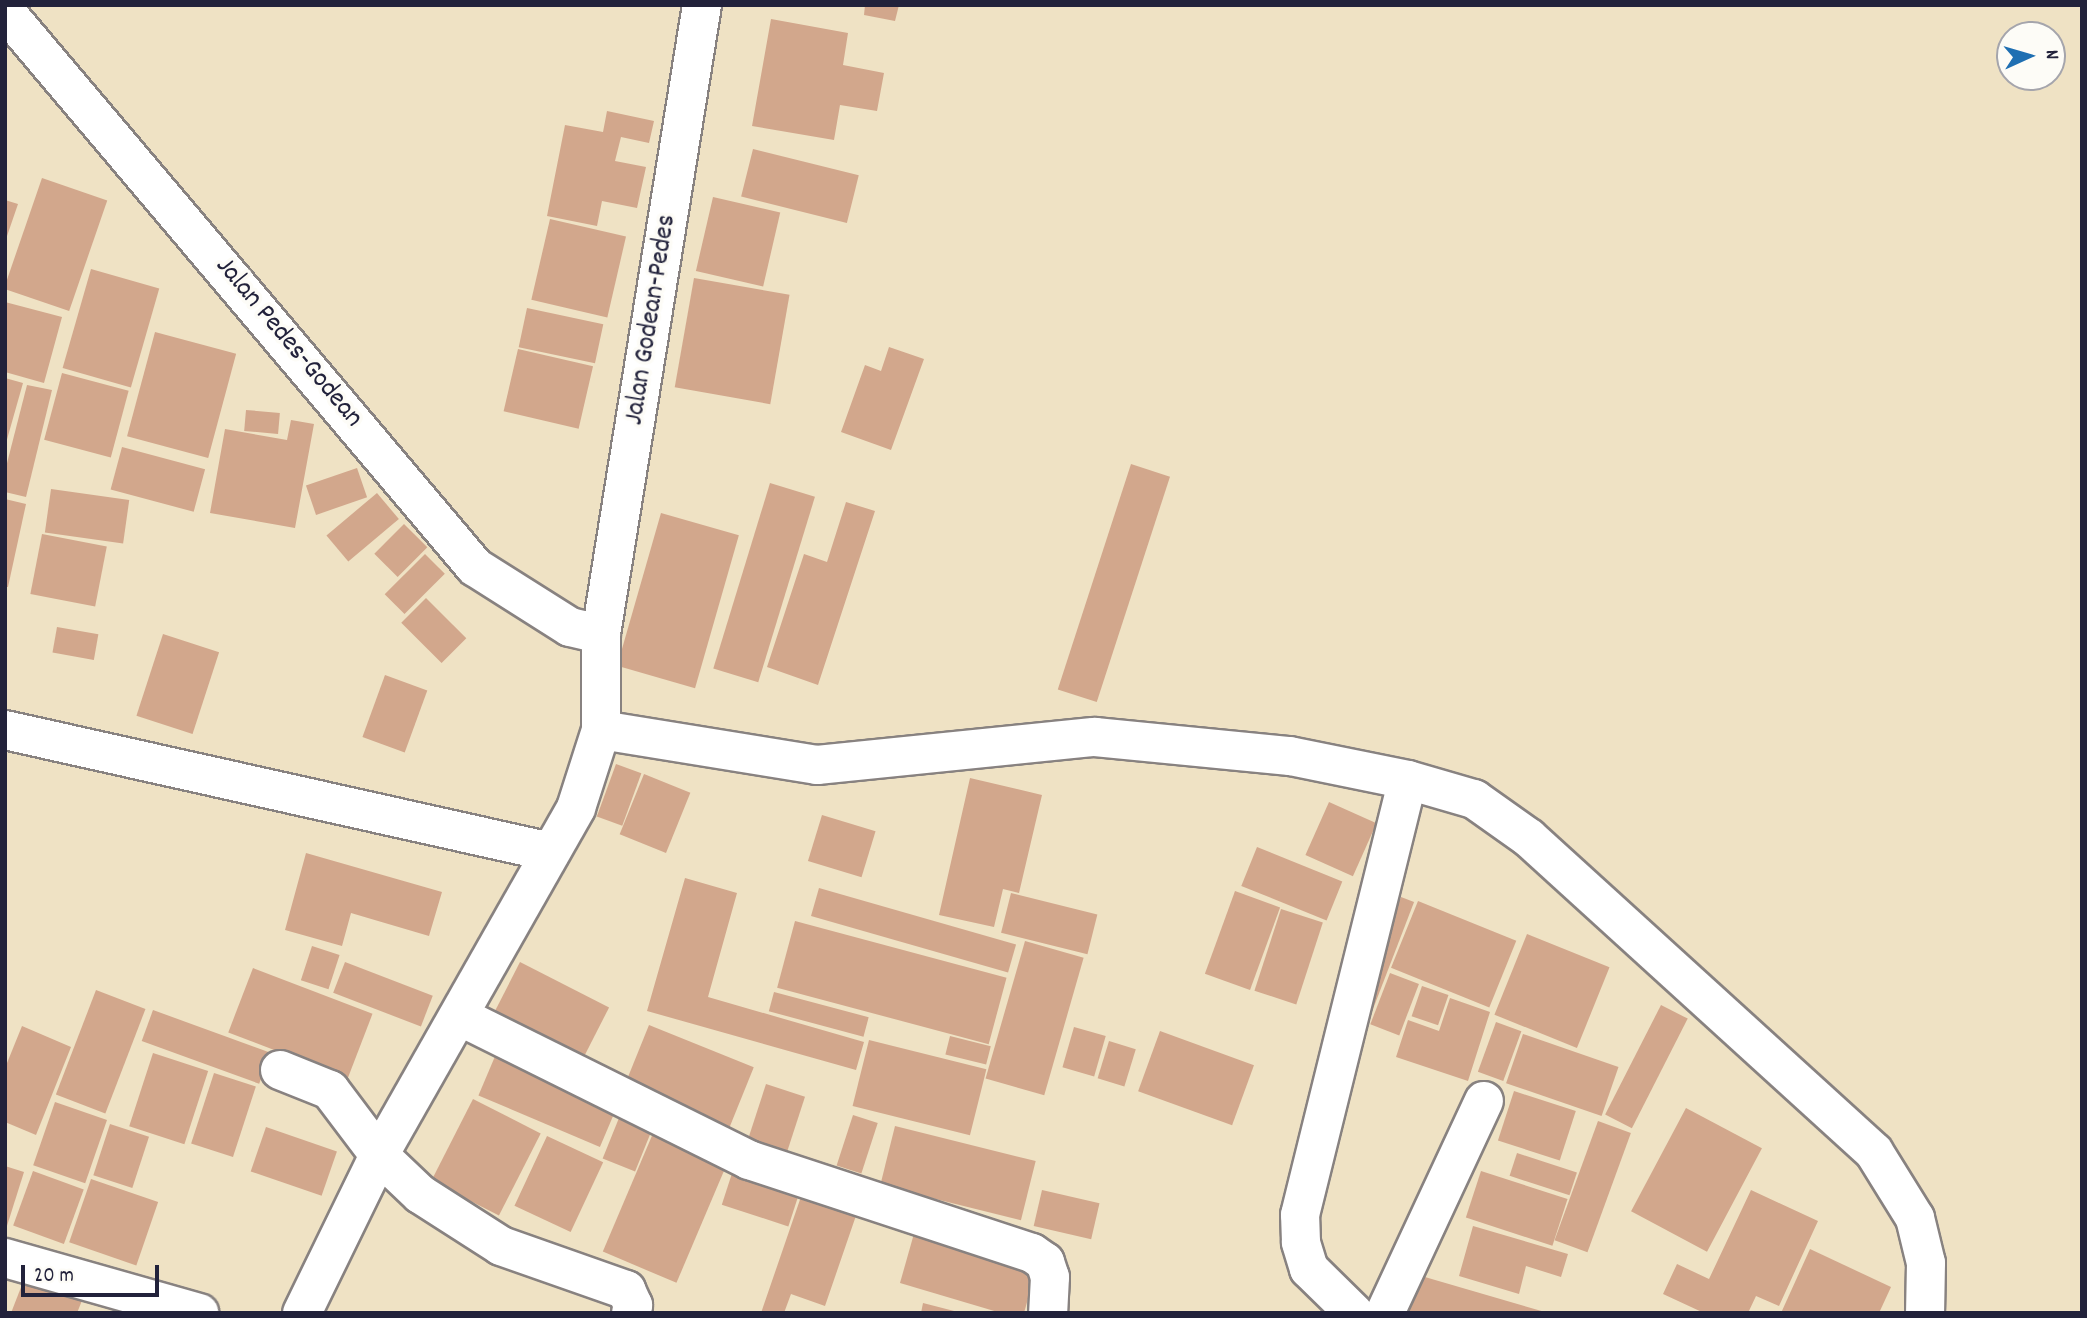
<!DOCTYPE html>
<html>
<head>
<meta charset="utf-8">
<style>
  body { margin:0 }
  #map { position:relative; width:2087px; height:1318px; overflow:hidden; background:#efe2c4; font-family:Dekko,sans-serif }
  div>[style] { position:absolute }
  .building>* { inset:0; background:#d2a78c; transform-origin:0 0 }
  .roads { filter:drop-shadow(2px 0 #888280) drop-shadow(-2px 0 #888280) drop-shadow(0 2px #888280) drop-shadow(0 -2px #888280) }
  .minor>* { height:38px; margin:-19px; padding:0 19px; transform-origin:19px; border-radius:19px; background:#fff }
  .tertiary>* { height:38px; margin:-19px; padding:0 19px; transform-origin:19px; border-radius:19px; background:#fff }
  span { translate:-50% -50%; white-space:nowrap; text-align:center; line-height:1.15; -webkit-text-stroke:7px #fdfcf7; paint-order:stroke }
  .street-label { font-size:28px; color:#22223b }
  .frame { position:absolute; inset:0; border:7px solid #22223b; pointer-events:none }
  .north { position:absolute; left:1996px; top:21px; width:70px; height:70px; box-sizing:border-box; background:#fdfcf7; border:2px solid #a5a5ac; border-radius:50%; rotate:86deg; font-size:19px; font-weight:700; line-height:28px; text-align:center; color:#22223b }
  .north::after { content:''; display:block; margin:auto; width:24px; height:32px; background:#1f6fb2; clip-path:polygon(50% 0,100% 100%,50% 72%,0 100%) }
  .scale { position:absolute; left:21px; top:1265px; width:138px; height:32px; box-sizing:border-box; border:4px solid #22223b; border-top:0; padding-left:9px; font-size:21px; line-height:24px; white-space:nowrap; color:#22223b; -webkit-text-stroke:5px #fdfcf7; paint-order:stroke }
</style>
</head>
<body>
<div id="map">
  <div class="building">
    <i style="clip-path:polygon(865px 5px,899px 5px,895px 21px,864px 15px)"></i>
    <i style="clip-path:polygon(771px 19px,848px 33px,843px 65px,884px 73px,877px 111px,840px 105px,834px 140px,752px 126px)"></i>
    <i style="clip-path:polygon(607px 111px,654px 121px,649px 143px,621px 137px,615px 161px,646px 167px,637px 208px,602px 201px,597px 226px,547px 216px,565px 125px,603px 132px)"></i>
    <i style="left:753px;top:149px;width:109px;height:49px;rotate:14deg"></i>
    <i style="left:42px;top:178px;width:69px;height:117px;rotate:19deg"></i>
    <i style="left:713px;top:197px;width:69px;height:76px;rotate:13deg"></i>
    <i style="clip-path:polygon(5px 200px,18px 204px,6px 239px,5px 239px)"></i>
    <i style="left:550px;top:219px;width:78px;height:83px;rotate:13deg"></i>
    <i style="left:91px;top:269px;width:71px;height:103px;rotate:16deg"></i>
    <i style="left:694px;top:278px;width:97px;height:111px;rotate:10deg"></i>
    <i style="clip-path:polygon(5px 302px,62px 317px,44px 383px,5px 372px)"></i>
    <i style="left:527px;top:308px;width:78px;height:40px;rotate:12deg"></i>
    <i style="left:155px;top:332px;width:84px;height:108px;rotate:15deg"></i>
    <i style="clip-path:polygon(889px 347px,924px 359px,891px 450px,841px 432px,865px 365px,881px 371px)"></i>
    <i style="left:518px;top:349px;width:77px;height:64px;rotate:13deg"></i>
    <i style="left:62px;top:373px;width:69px;height:69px;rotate:15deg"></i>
    <i style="clip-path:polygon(5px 378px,23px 383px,6px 443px,5px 443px)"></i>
    <i style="clip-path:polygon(27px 385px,52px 390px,26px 497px,5px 492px,5px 471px)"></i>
    <i style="left:246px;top:410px;width:34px;height:21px;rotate:5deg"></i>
    <i style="clip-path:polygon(291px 420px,314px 424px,295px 528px,210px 513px,225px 429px,287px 440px)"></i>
    <i style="left:122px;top:447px;width:86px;height:44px;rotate:15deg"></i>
    <i style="left:1131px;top:464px;width:41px;height:237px;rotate:18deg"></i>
    <i style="left:357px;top:468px;width:31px;height:54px;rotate:71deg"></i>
    <i style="left:770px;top:483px;width:47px;height:194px;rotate:17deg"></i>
    <i style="left:51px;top:489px;width:79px;height:44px;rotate:8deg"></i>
    <i style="left:377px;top:493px;width:34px;height:66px;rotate:50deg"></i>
    <i style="clip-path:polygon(5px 499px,26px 504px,8px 587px,5px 587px)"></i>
    <i style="clip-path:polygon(846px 502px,875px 511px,818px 685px,767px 667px,804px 554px,827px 562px)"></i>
    <i style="left:661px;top:513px;width:81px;height:159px;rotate:16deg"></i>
    <i style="left:404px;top:524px;width:33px;height:42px;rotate:45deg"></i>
    <i style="left:42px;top:534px;width:66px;height:61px;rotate:11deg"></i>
    <i style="left:425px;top:554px;width:28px;height:57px;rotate:45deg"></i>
    <i style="left:426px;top:598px;width:57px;height:35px;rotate:45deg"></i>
    <i style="left:57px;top:627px;width:42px;height:26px;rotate:10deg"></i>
    <i style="left:163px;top:634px;width:59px;height:86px;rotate:18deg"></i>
    <i style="left:385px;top:675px;width:45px;height:66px;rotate:20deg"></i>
    <i style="left:616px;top:764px;width:27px;height:56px;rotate:20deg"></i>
    <i style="left:644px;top:774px;width:50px;height:65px;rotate:22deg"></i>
    <i style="clip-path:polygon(970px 778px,1042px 795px,1019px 893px,1003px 889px,994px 927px,939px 915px)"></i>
    <i style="left:1329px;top:802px;width:52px;height:58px;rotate:24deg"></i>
    <i style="left:822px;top:815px;width:56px;height:48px;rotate:17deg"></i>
    <i style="left:1257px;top:847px;width:92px;height:42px;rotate:22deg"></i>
    <i style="clip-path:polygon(306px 853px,442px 892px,429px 936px,351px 913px,342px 946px,285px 930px)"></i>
    <i style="clip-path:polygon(685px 878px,737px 893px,708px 997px,864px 1042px,856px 1070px,647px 1011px)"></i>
    <i style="left:819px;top:888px;width:205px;height:29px;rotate:16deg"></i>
    <i style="left:1235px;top:891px;width:48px;height:88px;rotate:20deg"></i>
    <i style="left:1011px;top:893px;width:89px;height:41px;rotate:14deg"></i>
    <i style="left:1401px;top:897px;width:14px;height:128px;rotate:21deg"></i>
    <i style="left:1418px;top:901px;width:106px;height:72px;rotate:22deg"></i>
    <i style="left:1281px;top:909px;width:44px;height:86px;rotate:18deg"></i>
    <i style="left:795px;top:921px;width:219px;height:69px;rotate:15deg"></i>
    <i style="left:1527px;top:934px;width:89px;height:87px;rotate:22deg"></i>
    <i style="left:1025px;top:941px;width:61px;height:143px;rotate:16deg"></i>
    <i style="left:312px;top:946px;width:29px;height:36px;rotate:18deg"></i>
    <i style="left:345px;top:962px;width:94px;height:33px;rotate:21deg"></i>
    <i style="left:520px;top:962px;width:100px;height:61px;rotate:27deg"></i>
    <i style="left:253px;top:968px;width:128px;height:69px;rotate:21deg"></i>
    <i style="left:1390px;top:973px;width:31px;height:55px;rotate:21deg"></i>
    <i style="left:1422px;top:986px;width:28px;height:32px;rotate:19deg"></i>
    <i style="left:96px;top:990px;width:53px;height:112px;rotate:21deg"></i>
    <i style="left:774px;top:992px;width:98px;height:20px;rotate:15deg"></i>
    <i style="clip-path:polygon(1450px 998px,1490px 1012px,1468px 1081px,1396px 1057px,1408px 1020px,1439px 1031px)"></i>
    <i style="left:1661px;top:1005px;width:30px;height:123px;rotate:27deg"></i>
    <i style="left:153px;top:1010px;width:125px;height:33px;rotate:20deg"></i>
    <i style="left:1496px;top:1022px;width:27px;height:53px;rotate:20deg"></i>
    <i style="left:649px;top:1025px;width:113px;height:66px;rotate:22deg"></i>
    <i style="clip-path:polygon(22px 1026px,71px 1047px,36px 1135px,5px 1122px,5px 1068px)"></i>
    <i style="left:1074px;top:1027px;width:33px;height:42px;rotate:16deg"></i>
    <i style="left:1160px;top:1031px;width:100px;height:64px;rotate:20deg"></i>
    <i style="left:1523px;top:1034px;width:101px;height:52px;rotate:19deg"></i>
    <i style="left:950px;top:1036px;width:42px;height:19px;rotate:14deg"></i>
    <i style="left:869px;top:1040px;width:121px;height:68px;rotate:14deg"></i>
    <i style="left:1109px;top:1041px;width:28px;height:39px;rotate:17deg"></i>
    <i style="left:153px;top:1053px;width:58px;height:77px;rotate:18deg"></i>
    <i style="left:496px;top:1054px;width:132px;height:45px;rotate:23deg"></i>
    <i style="left:214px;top:1073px;width:44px;height:74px;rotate:18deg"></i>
    <i style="left:766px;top:1084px;width:41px;height:71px;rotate:18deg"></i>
    <i style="left:1514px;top:1091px;width:65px;height:52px;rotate:18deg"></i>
    <i style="left:473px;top:1099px;width:76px;height:92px;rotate:27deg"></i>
    <i style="left:55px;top:1102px;width:55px;height:67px;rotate:19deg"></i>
    <i style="left:1686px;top:1108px;width:86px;height:117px;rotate:28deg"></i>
    <i style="left:621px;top:1113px;width:35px;height:49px;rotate:22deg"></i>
    <i style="left:853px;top:1115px;width:26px;height:53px;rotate:18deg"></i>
    <i style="left:1598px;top:1121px;width:35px;height:127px;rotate:20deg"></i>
    <i style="left:110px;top:1124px;width:41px;height:54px;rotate:18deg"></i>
    <i style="left:895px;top:1126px;width:145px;height:61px;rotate:14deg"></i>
    <i style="left:266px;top:1127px;width:75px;height:47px;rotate:19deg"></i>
    <i style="left:654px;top:1131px;width:80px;height:131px;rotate:23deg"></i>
    <i style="left:547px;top:1136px;width:62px;height:77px;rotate:25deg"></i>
    <i style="left:1517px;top:1153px;width:63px;height:24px;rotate:18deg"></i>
    <i style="left:736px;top:1161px;width:70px;height:46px;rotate:18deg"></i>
    <i style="clip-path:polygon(5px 1166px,24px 1172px,6px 1229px,5px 1229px)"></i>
    <i style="left:33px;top:1171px;width:54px;height:58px;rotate:20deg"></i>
    <i style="left:1481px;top:1171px;width:91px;height:49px;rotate:18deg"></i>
    <i style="left:91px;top:1179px;width:71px;height:67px;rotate:19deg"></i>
    <i style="clip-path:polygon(805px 1185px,860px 1204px,825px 1306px,791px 1294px,784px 1313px,761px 1313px)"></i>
    <i style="left:1042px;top:1190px;width:59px;height:37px;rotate:13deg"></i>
    <i style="clip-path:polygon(1751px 1190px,1818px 1221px,1779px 1306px,1756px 1296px,1748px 1313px,1704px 1313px,1663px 1294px,1677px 1264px,1709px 1279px)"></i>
    <i style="clip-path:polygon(917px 1223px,1039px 1259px,1024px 1313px,1001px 1313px,900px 1283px)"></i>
    <i style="clip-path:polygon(1473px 1226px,1568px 1254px,1561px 1277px,1526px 1266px,1519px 1294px,1459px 1276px)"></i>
    <i style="clip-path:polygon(1810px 1249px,1891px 1287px,1879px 1313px,1781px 1313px)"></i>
    <i style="clip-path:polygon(1418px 1275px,1545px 1312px,1545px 1313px,1407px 1313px)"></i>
    <i style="clip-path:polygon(25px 1277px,83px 1298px,77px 1313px,11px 1313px)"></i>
    <i style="clip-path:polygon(923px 1303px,958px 1312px,958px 1313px,921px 1313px)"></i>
  </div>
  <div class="roads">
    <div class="minor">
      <i style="left:5px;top:730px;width:559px;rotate:12.6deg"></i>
      <i style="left:601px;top:730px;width:219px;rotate:9.2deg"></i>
      <i style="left:817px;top:765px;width:279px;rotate:-5.8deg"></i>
      <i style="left:1095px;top:737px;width:196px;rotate:5.6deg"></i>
      <i style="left:1290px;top:756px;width:120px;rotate:11.5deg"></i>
      <i style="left:1408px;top:780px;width:69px;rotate:16.1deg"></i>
      <i style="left:1474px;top:799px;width:67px;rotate:35.3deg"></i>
      <i style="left:1529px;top:838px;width:466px;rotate:42.3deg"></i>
      <i style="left:1874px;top:1152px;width:78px;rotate:58.2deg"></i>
      <i style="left:1915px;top:1218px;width:46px;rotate:76.3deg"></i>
      <i style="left:1926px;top:1263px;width:50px;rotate:91.1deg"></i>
      <i style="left:459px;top:1016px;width:324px;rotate:26.4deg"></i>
      <i style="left:749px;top:1160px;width:298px;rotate:18.2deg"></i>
      <i style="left:1032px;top:1253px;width:16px;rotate:35deg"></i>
      <i style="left:1045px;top:1262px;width:16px;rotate:72deg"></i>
      <i style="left:1050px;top:1277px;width:36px;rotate:93deg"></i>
      <i style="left:280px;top:1070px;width:54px;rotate:21.8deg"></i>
      <i style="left:330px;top:1090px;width:81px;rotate:53deg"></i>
      <i style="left:379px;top:1155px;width:57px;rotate:43.6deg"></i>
      <i style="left:420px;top:1194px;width:96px;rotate:32.7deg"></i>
      <i style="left:501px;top:1246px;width:133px;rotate:19.4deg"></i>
      <i style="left:626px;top:1290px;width:17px;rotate:65deg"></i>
      <i style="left:633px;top:1305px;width:8px;rotate:104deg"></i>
      <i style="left:5px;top:1258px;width:202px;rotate:15.8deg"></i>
      <i style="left:1354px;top:1313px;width:63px;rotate:-135.6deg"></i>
      <i style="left:1309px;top:1269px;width:28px;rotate:-107deg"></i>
      <i style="left:1301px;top:1242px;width:27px;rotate:-92deg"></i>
      <i style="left:1300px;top:1215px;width:448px;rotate:-76.1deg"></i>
      <i style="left:1385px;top:1313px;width:234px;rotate:-65deg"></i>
    </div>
    <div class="tertiary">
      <i style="left:5px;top:11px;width:728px;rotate:49.79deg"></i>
      <i style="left:475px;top:567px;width:112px;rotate:32.3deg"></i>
      <i style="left:570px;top:627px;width:32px;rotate:13deg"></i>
      <i style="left:302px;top:1313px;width:176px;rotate:-64deg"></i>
      <i style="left:379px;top:1155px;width:399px;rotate:-60.4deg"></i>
      <i style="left:576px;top:808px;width:82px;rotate:-72.2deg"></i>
      <i style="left:601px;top:730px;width:96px;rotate:-90deg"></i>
      <i style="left:601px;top:634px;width:637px;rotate:-80.88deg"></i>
    </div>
  </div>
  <div class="street-label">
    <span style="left:652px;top:320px;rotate:-81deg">Jalan Godean-Pedes</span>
    <span style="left:288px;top:343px;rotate:50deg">Jalan Pedes-Godean</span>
  </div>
  <div class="frame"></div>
  <div class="north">N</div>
  <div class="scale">20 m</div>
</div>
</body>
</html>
